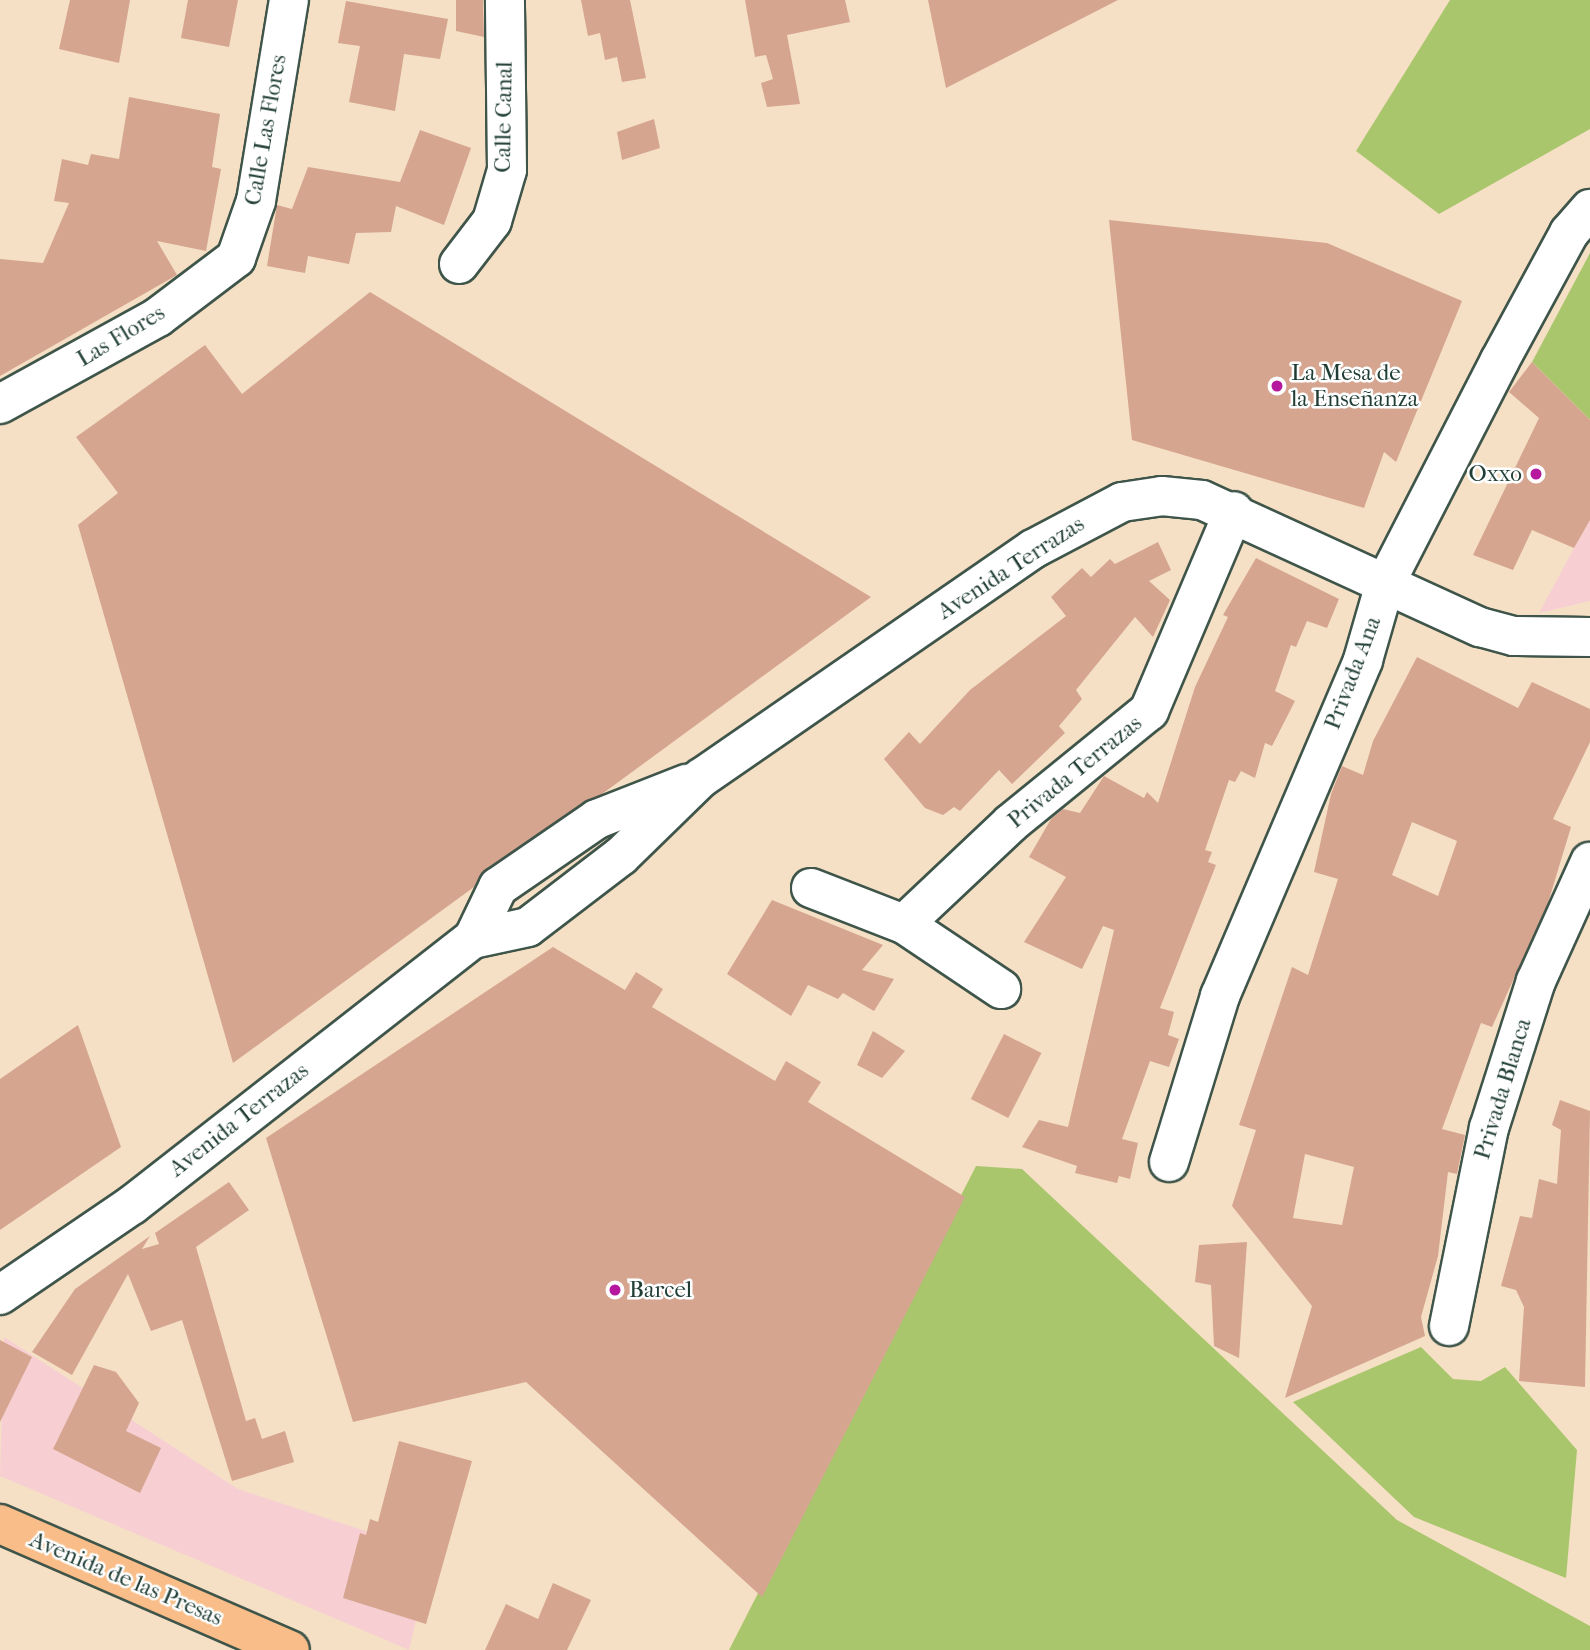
<!DOCTYPE html>
<html>
<head>
<meta charset="utf-8">
<style>
  body { margin:0 }
  #map { position:relative; width:1590px; height:1650px; overflow:hidden; background:#f5e0c5; font-family:"IM FELL French Canon",serif }
  div>[style] { position:absolute }
  .built>* { inset:0; background:#f7cfd3 }
  .green>* { inset:0; background:#aac66d }
  .building>* { inset:0; background:#d5a590; transform-origin:0 0 }
  .roads { filter:drop-shadow(2px 0 #3f554a) drop-shadow(-2px 0 #3f554a) drop-shadow(0 2px #3f554a) drop-shadow(0 -2px #3f554a) }
  .minor>* { height:38px; margin:-19px; padding:0 19px; transform-origin:19px; border-radius:19px; background:#fff }
  .major>* { height:38px; margin:-19px; padding:0 19px; transform-origin:19px; border-radius:19px; background:#f8bd88 }
  .dots>* { width:19px; height:19px; translate:-50% -50%; box-sizing:border-box; border:4px solid #fff; border-radius:50% }
  span { translate:-50% -50%; white-space:nowrap; text-align:center; line-height:1.15; -webkit-text-stroke:5px #fff; paint-order:stroke }
  .street-label { font-size:23px; color:#1f3d34 }
  .poi-label { font-size:23px; color:#1f3d34 }
  .left { translate:0 -50%; text-align:left }
  .right { translate:-100% -50%; text-align:right }
</style>
</head>
<body>
<div id="map">
  <div class="built">
    <i style="clip-path:polygon(1590px 520px,1590px 601px,1539px 613px,1574px 548px)"></i>
    <i style="clip-path:polygon(4px 1337px,238px 1489px,432px 1553px,409px 1650px,0 1476px)"></i>
  </div>
  <div class="green">
    <i style="clip-path:polygon(1450px 0,1590px 0,1590px 129px,1439px 214px,1356px 151px)"></i>
    <i style="clip-path:polygon(1590px 253px,1590px 420px,1532px 362px)"></i>
    <i style="clip-path:polygon(976px 1166px,1022px 1169px,1397px 1520px,1590px 1626px,1590px 1650px,729px 1650px)"></i>
    <i style="clip-path:polygon(1421px 1347px,1453px 1379px,1481px 1381px,1505px 1367px,1577px 1450px,1566px 1578px,1414px 1517px,1293px 1402px)"></i>
  </div>
  <div class="building">
    <i style="clip-path:polygon(70px 0,130px 0,119px 63px,59px 49px)"></i>
    <i style="clip-path:polygon(188px 0,238px 0,229px 47px,181px 38px)"></i>
    <i style="clip-path:polygon(456px 0,483px 0,484px 37px,456px 31px)"></i>
    <i style="clip-path:polygon(581px 0,630px 0,646px 78px,622px 82px,617px 57px,605px 60px,600px 33px,588px 36px)"></i>
    <i style="clip-path:polygon(745px 0,845px 0,850px 22px,787px 35px,800px 104px,767px 107px,761px 83px,773px 79px,766px 55px,755px 57px)"></i>
    <i style="clip-path:polygon(928px 0,1118px 0,946px 88px)"></i>
    <i style="clip-path:polygon(346px 1px,448px 19px,440px 59px,404px 54px,395px 111px,349px 102px,360px 46px,338px 43px)"></i>
    <i style="clip-path:polygon(129px 97px,220px 114px,212px 167px,221px 169px,206px 251px,157px 241px,177px 275px,0 376px,0 259px,43px 263px,69px 203px,54px 201px,62px 159px,88px 165px,91px 154px,119px 159px)"></i>
    <i style="clip-path:polygon(654px 119px,660px 148px,622px 160px,617px 132px)"></i>
    <i style="clip-path:polygon(420px 130px,471px 148px,444px 225px,396px 206px,391px 232px,356px 233px,349px 264px,308px 256px,305px 273px,267px 266px,277px 205px,292px 209px,308px 167px,400px 182px)"></i>
    <i style="clip-path:polygon(1109px 220px,1327px 243px,1462px 301px,1396px 462px,1384px 452px,1364px 508px,1132px 440px)"></i>
    <i style="clip-path:polygon(370px 292px,871px 597px,602px 794px,486px 869px,474px 887px,233px 1063px,78px 525px,118px 493px,76px 437px,205px 345px,242px 394px)"></i>
    <i style="clip-path:polygon(1532px 362px,1590px 420px,1590px 520px,1574px 548px,1532px 530px,1513px 570px,1473px 555px,1539px 418px,1509px 392px)"></i>
    <i style="clip-path:polygon(1158px 542px,1171px 570px,1149px 581px,1170px 600px,1153px 637px,1135px 617px,1076px 690px,1082px 699px,1059px 726px,1065px 733px,1012px 784px,999px 770px,960px 811px,954px 807px,943px 815px,925px 808px,884px 759px,909px 732px,920px 744px,970px 690px,1066px 616px,1051px 597px,1082px 568px,1091px 577px,1110px 559px,1115px 564px)"></i>
    <i style="clip-path:polygon(1256px 558px,1339px 599px,1327px 628px,1307px 621px,1296px 647px,1291px 645px,1275px 691px,1295px 701px,1272px 746px,1265px 743px,1255px 778px,1241px 771px,1235px 782px,1229px 780px,1205px 850px,1212px 852px,1208px 862px,1216px 865px,1160px 1008px,1174px 1012px,1168px 1035px,1179px 1039px,1169px 1067px,1150px 1061px,1122px 1139px,1138px 1143px,1130px 1179px,1119px 1176px,1117px 1183px,1075px 1173px,1077px 1166px,1022px 1147px,1039px 1120px,1068px 1127px,1114px 930px,1103px 926px,1082px 969px,1024px 942px,1066px 877px,1029px 857px,1051px 819px,1063px 809px,1080px 813px,1104px 776px,1144px 798px,1147px 792px,1158px 803px,1195px 687px,1228px 617px,1223px 615px)"></i>
    <i style="clip-path:polygon(evenodd,1417px 657px,1518px 708px,1532px 682px,1590px 709px,1590px 742px,1553px 819px,1571px 827px,1548px 903px,1492px 1027px,1481px 1023px,1442px 1129px,1465px 1135px,1457px 1174px,1448px 1172px,1438px 1256px,1421px 1317px,1425px 1336px,1285px 1398px,1312px 1306px,1232px 1206px,1256px 1130px,1239px 1125px,1292px 967px,1308px 975px,1338px 879px,1314px 872px,1331px 794px,1342px 766px,1363px 775px,1373px 741px,1417px 657px,1412px 822px,1457px 841px,1438px 896px,1392px 875px,1412px 822px,1417px 657px,1305px 1154px,1354px 1167px,1342px 1225px,1293px 1218px,1305px 1154px)"></i>
    <i style="clip-path:polygon(772px 900px,883px 945px,862px 970px,894px 979px,874px 1011px,843px 993px,838px 999px,808px 985px,791px 1016px,727px 974px)"></i>
    <i style="clip-path:polygon(553px 947px,625px 990px,636px 972px,663px 989px,652px 1007px,775px 1081px,786px 1061px,821px 1082px,808px 1102px,965px 1197px,762px 1597px,526px 1382px,353px 1422px,266px 1138px)"></i>
    <i style="clip-path:polygon(78px 1025px,121px 1147px,0 1230px,0 1079px)"></i>
    <i style="clip-path:polygon(873px 1031px,905px 1051px,882px 1078px,857px 1065px)"></i>
    <i style="left:1004px;top:1034px;width:42px;height:73px;rotate:27deg"></i>
    <i style="clip-path:polygon(1560px 1100px,1590px 1111px,1585px 1387px,1519px 1381px,1524px 1307px,1516px 1290px,1501px 1286px,1520px 1216px,1532px 1218px,1539px 1179px,1557px 1184px,1561px 1130px,1552px 1125px)"></i>
    <i style="clip-path:polygon(229px 1182px,249px 1210px,196px 1247px,246px 1421px,255px 1418px,262px 1439px,285px 1431px,294px 1462px,232px 1481px,182px 1320px,151px 1331px,128px 1274px,72px 1375px,32px 1352px,75px 1289px,150px 1236px,142px 1249px,159px 1244px,155px 1233px)"></i>
    <i style="clip-path:polygon(1247px 1242px,1239px 1358px,1214px 1346px,1211px 1285px,1195px 1282px,1199px 1245px)"></i>
    <i style="clip-path:polygon(0 1340px,32px 1357px,0 1422px)"></i>
    <i style="clip-path:polygon(94px 1365px,116px 1372px,139px 1403px,126px 1431px,161px 1448px,140px 1493px,53px 1449px)"></i>
    <i style="clip-path:polygon(399px 1441px,472px 1461px,426px 1624px,343px 1598px,360px 1533px,366px 1535px,370px 1519px,378px 1522px)"></i>
    <i style="clip-path:polygon(553px 1583px,591px 1600px,567px 1650px,485px 1650px,506px 1604px,538px 1619px)"></i>
  </div>
  <div class="roads">
    <div class="minor">
      <i style="left:459px;top:264px;width:54px;rotate:-52.5deg"></i>
      <i style="left:492px;top:221px;width:53px;rotate:-73.6deg"></i>
      <i style="left:507px;top:170px;width:170px;rotate:-90.7deg"></i>
      <i style="left:0;top:404px;width:180px;rotate:-28.8deg"></i>
      <i style="left:158px;top:317px;width:98px;rotate:-37.1deg"></i>
      <i style="left:236px;top:258px;width:60px;rotate:-70.7deg"></i>
      <i style="left:256px;top:201px;width:204px;rotate:-80.7deg"></i>
      <i style="left:811px;top:888px;width:100px;rotate:21.2deg"></i>
      <i style="left:904px;top:924px;width:117px;rotate:33.8deg"></i>
      <i style="left:904px;top:924px;width:147px;rotate:-43.3deg"></i>
      <i style="left:1011px;top:823px;width:178px;rotate:-39.1deg"></i>
      <i style="left:1149px;top:711px;width:217px;rotate:-67deg"></i>
      <i style="left:473px;top:939px;width:56px;rotate:-12.3deg"></i>
      <i style="left:528px;top:927px;width:117px;rotate:-37.4deg"></i>
      <i style="left:621px;top:856px;width:112px;rotate:-44.3deg"></i>
      <i style="left:701px;top:778px;width:403px;rotate:-34.6deg"></i>
      <i style="left:1033px;top:549px;width:101px;rotate:-27.8deg"></i>
      <i style="left:1122px;top:502px;width:40px;rotate:-8.5deg"></i>
      <i style="left:1162px;top:496px;width:40px;rotate:5.7deg"></i>
      <i style="left:1202px;top:500px;width:306px;rotate:24.6deg"></i>
      <i style="left:1480px;top:627px;width:35px;rotate:15deg"></i>
      <i style="left:1514px;top:636px;width:76px;rotate:0.8deg"></i>
      <i style="left:1169px;top:1162px;width:174px;rotate:-72.9deg"></i>
      <i style="left:1220px;top:996px;width:365px;rotate:-66.9deg"></i>
      <i style="left:1363px;top:660px;width:79px;rotate:-73.9deg"></i>
      <i style="left:1385px;top:584px;width:250px;rotate:-62.8deg"></i>
      <i style="left:1499px;top:362px;width:147px;rotate:-61.5deg"></i>
      <i style="left:1569px;top:233px;width:32px;rotate:-49deg"></i>
      <i style="left:0;top:1295px;width:160px;rotate:-34.3deg"></i>
      <i style="left:132px;top:1205px;width:432px;rotate:-38deg"></i>
      <i style="left:473px;top:939px;width:58px;rotate:-64.3deg"></i>
      <i style="left:498px;top:887px;width:120px;rotate:-34.5deg"></i>
      <i style="left:597px;top:819px;width:96px;rotate:-21.5deg"></i>
      <i style="left:1449px;top:1326px;width:202px;rotate:-78.6deg"></i>
      <i style="left:1489px;top:1128px;width:154px;rotate:-72.3deg"></i>
      <i style="left:1536px;top:981px;width:131px;rotate:-65.6deg"></i>
    </div>
    <div class="major">
      <i style="left:0;top:1524px;width:316px;rotate:23.5deg"></i>
    </div>
  </div>
  <div class="dots">
    <i style="left:1277px;top:386px;background:#b5179e"></i>
    <i style="left:1536px;top:474px;background:#b5179e"></i>
    <i style="left:615px;top:1290px;background:#b5179e"></i>
  </div>
  <div class="street-label">
    <span style="left:504px;top:117px;rotate:-89deg">Calle Canal</span>
    <span style="left:266px;top:130px;rotate:-80deg">Calle Las Flores</span>
    <span style="left:121px;top:336px;rotate:-31deg">Las Flores</span>
    <span style="left:1011px;top:568px;rotate:-33deg">Avenida Terrazas</span>
    <span style="left:1353px;top:673px;rotate:-69deg">Privada Ana</span>
    <span style="left:1075px;top:772px;rotate:-39deg">Privada Terrazas</span>
    <span style="left:1503px;top:1089px;rotate:-73deg">Privada Blanca</span>
    <span style="left:239px;top:1120px;rotate:-38deg">Avenida Terrazas</span>
    <span style="left:126px;top:1579px;rotate:23deg">Avenida de las Presas</span>
  </div>
  <div class="poi-label">
    <span class="left" style="left:1291px;top:386px">La Mesa de<br>la Enseñanza</span>
    <span class="right" style="left:1522px;top:474px">Oxxo</span>
    <span class="left" style="left:629px;top:1290px">Barcel</span>
  </div>
</div>
</body>
</html>
